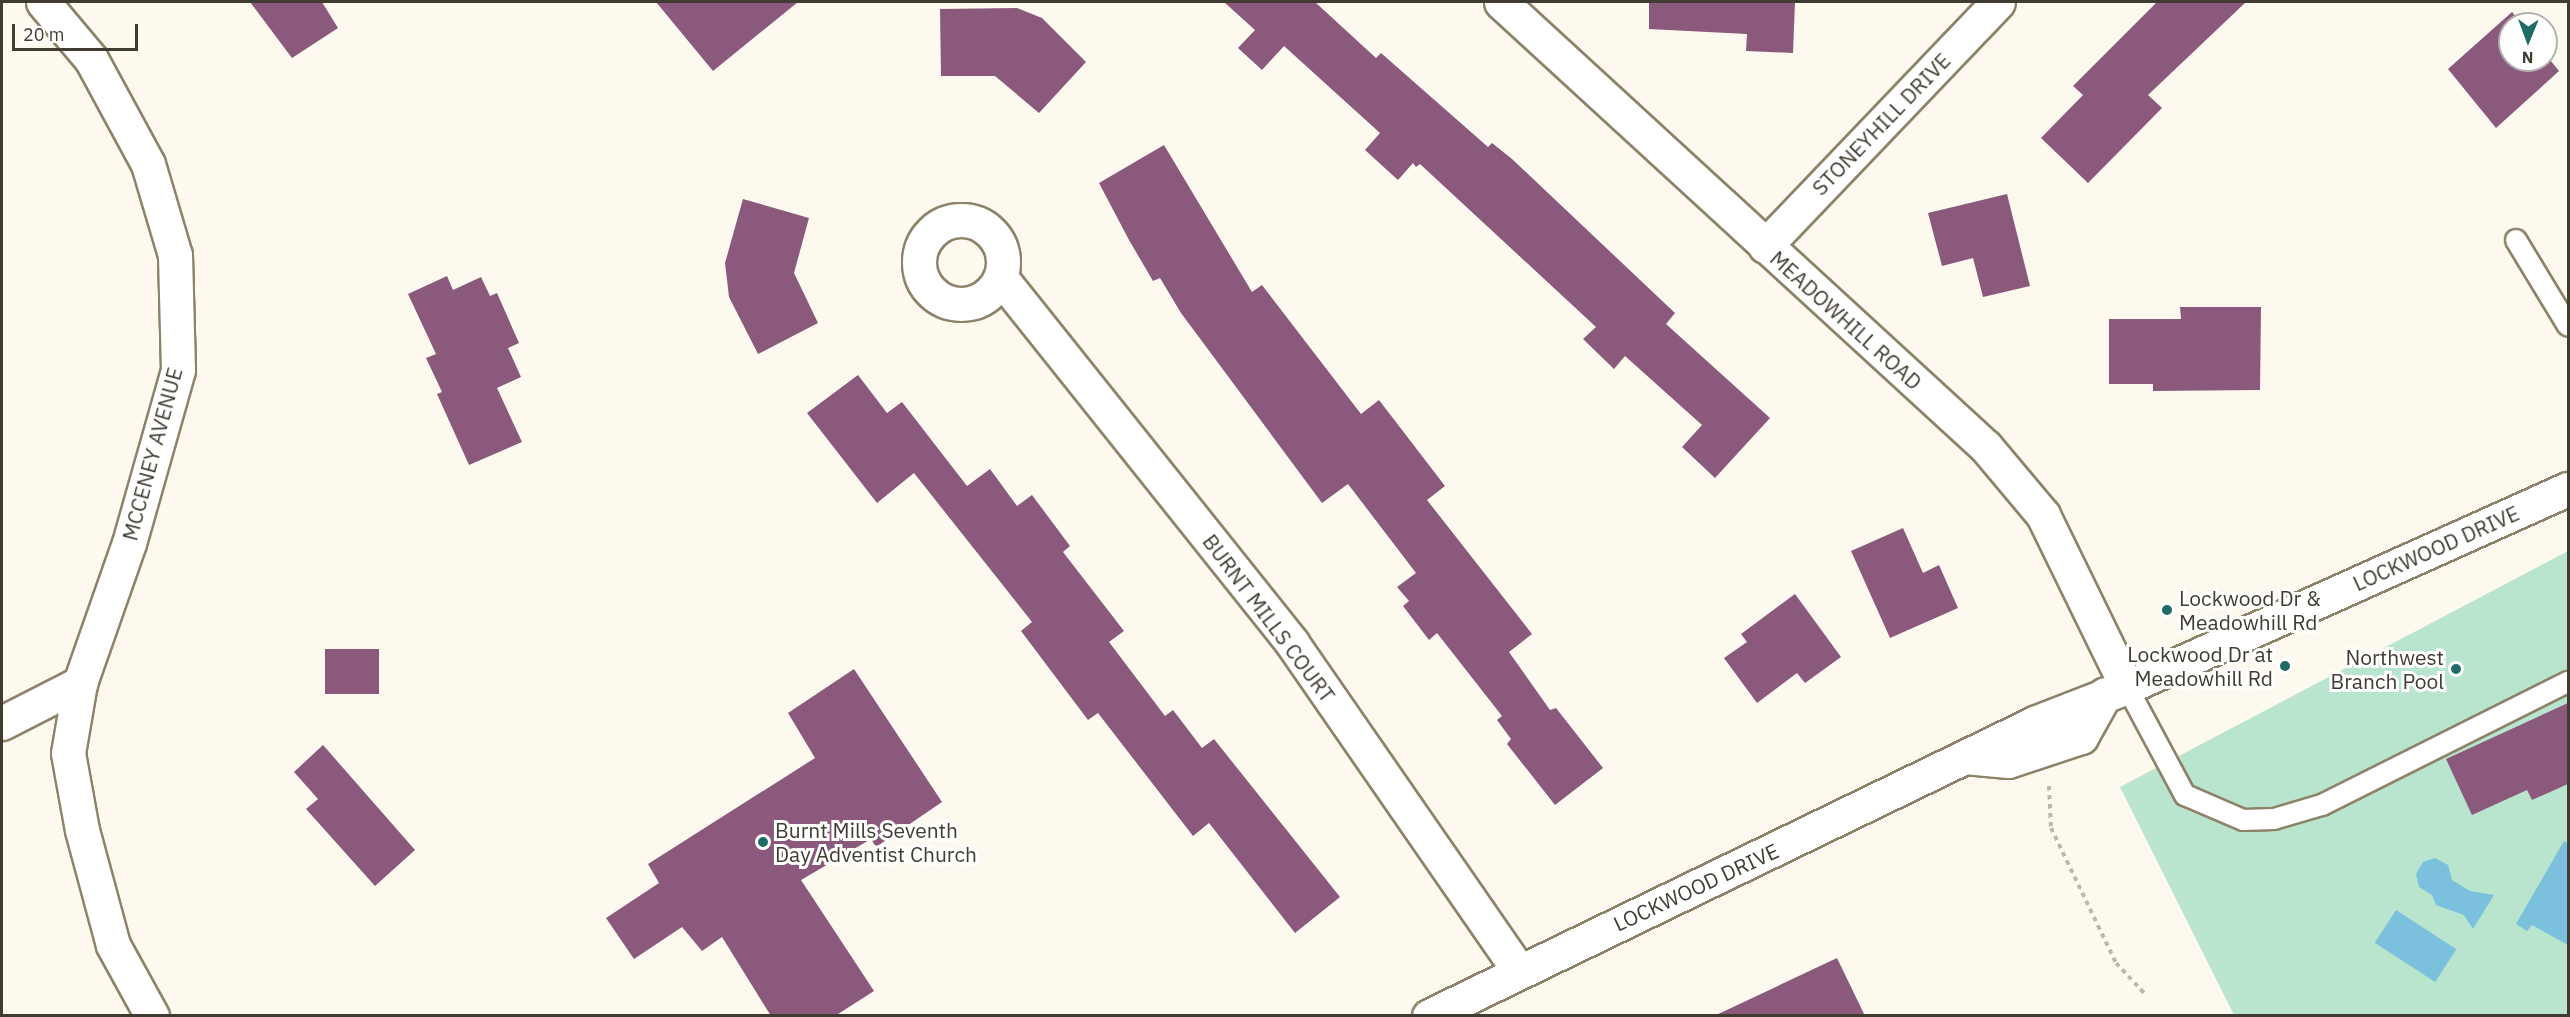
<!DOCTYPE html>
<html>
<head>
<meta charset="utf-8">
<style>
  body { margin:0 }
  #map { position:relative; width:2570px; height:1017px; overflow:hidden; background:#fdf9ee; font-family:"IBM Plex Sans",sans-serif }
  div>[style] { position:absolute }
  .green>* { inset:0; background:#b9e4ce }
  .water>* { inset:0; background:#7bc1de; transform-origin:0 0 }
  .building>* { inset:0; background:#8b597b; transform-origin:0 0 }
  .path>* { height:4px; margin-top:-2px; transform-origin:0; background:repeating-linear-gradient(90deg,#bcb8ad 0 4.5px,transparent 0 9px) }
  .roads { filter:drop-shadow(2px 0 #8d8369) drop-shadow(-2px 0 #8d8369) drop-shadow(0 2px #8d8369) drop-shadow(0 -2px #8d8369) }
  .service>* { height:20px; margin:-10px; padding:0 10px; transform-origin:10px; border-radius:10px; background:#fff }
  .minor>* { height:33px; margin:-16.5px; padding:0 16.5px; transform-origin:16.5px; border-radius:16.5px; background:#fff }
  .minor>.ring { margin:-16.5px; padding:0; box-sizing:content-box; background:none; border:33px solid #fff; border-radius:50% }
  .tertiary>* { height:33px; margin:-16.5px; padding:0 16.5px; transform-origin:16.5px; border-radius:16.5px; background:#fff }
  .dots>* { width:16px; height:16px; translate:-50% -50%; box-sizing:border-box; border:3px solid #fff; border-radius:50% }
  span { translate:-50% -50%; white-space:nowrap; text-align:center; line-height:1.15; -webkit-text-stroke:6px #fff; paint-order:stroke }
  .street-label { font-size:21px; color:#413c31 }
  .poi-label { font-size:21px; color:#413c31 }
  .left { translate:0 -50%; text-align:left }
  .right { translate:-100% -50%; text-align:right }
  .frame { position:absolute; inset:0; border:3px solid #413c31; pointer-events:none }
  .north { position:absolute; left:2498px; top:12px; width:60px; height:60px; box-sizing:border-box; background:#fff; border:2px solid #b3b1ad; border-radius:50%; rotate:181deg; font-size:16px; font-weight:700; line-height:24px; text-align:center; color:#413c31 }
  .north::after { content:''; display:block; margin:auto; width:21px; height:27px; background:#1f6b68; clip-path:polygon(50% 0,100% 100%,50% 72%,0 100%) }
  .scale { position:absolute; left:12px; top:24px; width:126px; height:27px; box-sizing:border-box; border:3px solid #413c31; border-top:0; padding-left:8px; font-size:18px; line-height:21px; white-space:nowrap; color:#413c31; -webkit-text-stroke:4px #fff; paint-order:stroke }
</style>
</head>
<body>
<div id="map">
  <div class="green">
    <i style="clip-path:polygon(2568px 551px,2568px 1015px,2234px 1015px,2120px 787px)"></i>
  </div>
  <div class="water">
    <i style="clip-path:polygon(2564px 841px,2568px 844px,2568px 945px,2532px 925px,2527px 931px,2516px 924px)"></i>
    <i style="clip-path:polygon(2435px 858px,2448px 865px,2452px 880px,2470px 891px,2494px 895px,2473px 929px,2464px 915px,2436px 905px,2432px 895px,2419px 887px,2416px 874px,2423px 862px)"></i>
    <i style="left:2396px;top:910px;width:72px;height:39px;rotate:33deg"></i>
  </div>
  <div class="building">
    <i style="clip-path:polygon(250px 2px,322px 2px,338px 28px,292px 58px)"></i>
    <i style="clip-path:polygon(656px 2px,798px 2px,713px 71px)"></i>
    <i style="clip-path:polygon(1224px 2px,1315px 2px,1376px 58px,1381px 53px,1488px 147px,1492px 143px,1512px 159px,1675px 313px,1666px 324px,1770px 418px,1715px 478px,1682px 447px,1702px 425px,1625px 356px,1614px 369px,1583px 339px,1596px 327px,1420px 164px,1416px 167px,1413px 163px,1398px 180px,1365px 150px,1380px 133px,1284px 46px,1262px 70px,1238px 48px,1255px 30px)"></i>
    <i style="clip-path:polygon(1649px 2px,1795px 2px,1793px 53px,1746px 51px,1747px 34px,1649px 29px)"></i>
    <i style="clip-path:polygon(2157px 2px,2246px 2px,2148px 95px,2162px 108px,2088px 183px,2041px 138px,2083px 95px,2073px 86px)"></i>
    <i style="clip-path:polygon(1017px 8px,1042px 18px,1086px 62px,1039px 113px,995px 76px,941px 76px,940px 9px)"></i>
    <i style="clip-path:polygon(2512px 12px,2522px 24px,2510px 24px,2510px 60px,2546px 60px,2546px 55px,2559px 71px,2496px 128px,2448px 69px)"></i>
    <i style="clip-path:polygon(1164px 145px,1252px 292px,1262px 285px,1361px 414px,1379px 400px,1445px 486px,1427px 500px,1532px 634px,1509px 652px,1550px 710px,1556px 708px,1603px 768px,1555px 805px,1507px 744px,1511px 739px,1497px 720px,1502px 716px,1437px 633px,1429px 640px,1403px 606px,1409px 601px,1397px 587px,1416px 573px,1348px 484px,1322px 503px,1181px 313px,1160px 278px,1153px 281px,1129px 240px,1099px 183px)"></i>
    <i style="clip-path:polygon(2007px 194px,2030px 286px,1983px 297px,1973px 258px,1942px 266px,1928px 213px)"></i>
    <i style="clip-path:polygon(743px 199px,809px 218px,794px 273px,818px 323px,758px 354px,729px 297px,725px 263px)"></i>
    <i style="clip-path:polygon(447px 276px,453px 290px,481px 277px,490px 296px,497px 293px,519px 343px,508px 348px,521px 377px,497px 388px,522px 442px,469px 465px,437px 394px,442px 392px,426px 358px,436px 354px,408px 294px)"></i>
    <i style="clip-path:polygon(2180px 307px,2261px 307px,2260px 390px,2153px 391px,2153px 384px,2109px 384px,2109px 319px,2181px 319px)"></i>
    <i style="clip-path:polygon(858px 375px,887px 413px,902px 402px,967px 486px,990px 469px,1017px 506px,1032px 495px,1070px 546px,1063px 552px,1124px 631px,1109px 642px,1165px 716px,1173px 710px,1202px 748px,1214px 739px,1340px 897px,1295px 933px,1209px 823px,1193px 836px,1098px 713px,1088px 720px,1021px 631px,1032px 622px,914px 473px,877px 503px,807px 413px)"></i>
    <i style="clip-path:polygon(1903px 528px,1923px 573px,1939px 565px,1958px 608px,1890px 638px,1851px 551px)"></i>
    <i style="clip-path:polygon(1795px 594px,1841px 657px,1805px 683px,1797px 673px,1757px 703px,1724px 658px,1747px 642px,1741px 634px)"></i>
    <i style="left:325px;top:649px;width:54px;height:45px"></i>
    <i style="clip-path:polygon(854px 669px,942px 802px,876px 847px,871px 839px,801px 880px,874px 991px,835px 1016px,771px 1016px,722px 937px,702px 951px,682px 927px,634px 959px,606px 918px,659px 883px,648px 864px,815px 758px,788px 713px)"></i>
    <i style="clip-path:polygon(2568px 703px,2568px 784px,2532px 800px,2527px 790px,2472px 815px,2446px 759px)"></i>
    <i style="clip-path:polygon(323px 745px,415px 850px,375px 886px,306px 809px,318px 799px,294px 772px)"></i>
    <i style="clip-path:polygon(1837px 958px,1865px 1016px,1714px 1016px)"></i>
  </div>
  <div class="path">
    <i style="left:2049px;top:786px;width:42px;rotate:87.3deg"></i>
    <i style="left:2051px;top:828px;width:150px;rotate:64.3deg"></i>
    <i style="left:2116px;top:963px;width:41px;rotate:47deg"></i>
  </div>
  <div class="roads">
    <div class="service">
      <i style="left:2516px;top:240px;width:100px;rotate:58.8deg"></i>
      <i style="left:2127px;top:687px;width:123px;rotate:61.8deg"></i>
      <i style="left:2185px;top:795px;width:63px;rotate:23.3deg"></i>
      <i style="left:2243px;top:820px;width:31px;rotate:-2deg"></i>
      <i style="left:2274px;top:819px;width:50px;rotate:-16.3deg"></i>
      <i style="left:2322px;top:805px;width:275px;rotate:-26.6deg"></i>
    </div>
    <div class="minor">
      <i style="left:43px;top:2px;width:75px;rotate:49.9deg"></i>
      <i style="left:91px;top:59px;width:119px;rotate:61.5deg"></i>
      <i style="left:148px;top:164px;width:95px;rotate:73.5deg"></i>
      <i style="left:175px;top:255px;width:115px;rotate:88.5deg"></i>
      <i style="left:178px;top:370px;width:180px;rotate:105.8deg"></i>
      <i style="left:129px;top:543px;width:148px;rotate:109.3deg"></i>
      <i style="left:80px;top:683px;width:71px;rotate:99.7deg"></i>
      <i style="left:68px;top:753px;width:78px;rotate:79.7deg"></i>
      <i style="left:82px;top:830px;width:119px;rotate:74.9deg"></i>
      <i style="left:113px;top:945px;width:81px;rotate:61.2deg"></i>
      <i style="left:1501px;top:2px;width:658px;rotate:42.54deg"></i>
      <i style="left:1986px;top:447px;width:89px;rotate:50deg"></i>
      <i style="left:2043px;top:515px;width:191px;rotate:64deg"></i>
      <i class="ring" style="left:919px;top:220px;width:51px;height:51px"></i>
      <i style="left:1765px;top:246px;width:337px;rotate:-46.3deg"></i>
      <i style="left:1001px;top:278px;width:467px;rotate:51.4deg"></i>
      <i style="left:1292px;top:643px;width:399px;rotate:55.3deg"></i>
      <i style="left:2px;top:723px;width:88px;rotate:-27.1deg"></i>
    </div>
    <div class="tertiary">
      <i style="left:1965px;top:757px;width:43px;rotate:5.3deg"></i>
      <i style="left:2008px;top:761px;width:77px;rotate:-18.2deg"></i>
      <i style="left:2081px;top:737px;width:49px;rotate:-60.8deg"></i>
      <i style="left:1429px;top:1016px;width:675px;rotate:-25.81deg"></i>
      <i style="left:2037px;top:722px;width:97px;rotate:-21.3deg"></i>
      <i style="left:2127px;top:687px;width:483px;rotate:-24.2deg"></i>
    </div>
  </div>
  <div class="dots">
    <i style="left:2167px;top:610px;background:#1f6b68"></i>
    <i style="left:2285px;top:666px;background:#1f6b68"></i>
    <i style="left:2456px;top:669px;background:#1f6b68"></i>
    <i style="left:763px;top:842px;background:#1f6b68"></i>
  </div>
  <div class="street-label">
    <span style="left:1881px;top:124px;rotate:-46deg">STONEYHILL DRIVE</span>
    <span style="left:1846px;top:320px;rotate:42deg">MEADOWHILL ROAD</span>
    <span style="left:152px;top:454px;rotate:-75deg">MCCENEY AVENUE</span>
    <span style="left:2436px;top:548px;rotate:-24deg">LOCKWOOD DRIVE</span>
    <span style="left:1269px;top:618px;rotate:53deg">BURNT MILLS COURT</span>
    <span style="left:1696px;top:887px;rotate:-25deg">LOCKWOOD DRIVE</span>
  </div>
  <div class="poi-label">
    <span class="left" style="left:2179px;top:610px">Lockwood Dr &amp;<br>Meadowhill Rd</span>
    <span class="right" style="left:2273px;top:666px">Lockwood Dr at<br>Meadowhill Rd</span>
    <span class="right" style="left:2444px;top:669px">Northwest<br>Branch Pool</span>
    <span class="left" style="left:775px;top:842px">Burnt Mills Seventh<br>Day Adventist Church</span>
  </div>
  <div class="frame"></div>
  <div class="north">N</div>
  <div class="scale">20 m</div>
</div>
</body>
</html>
